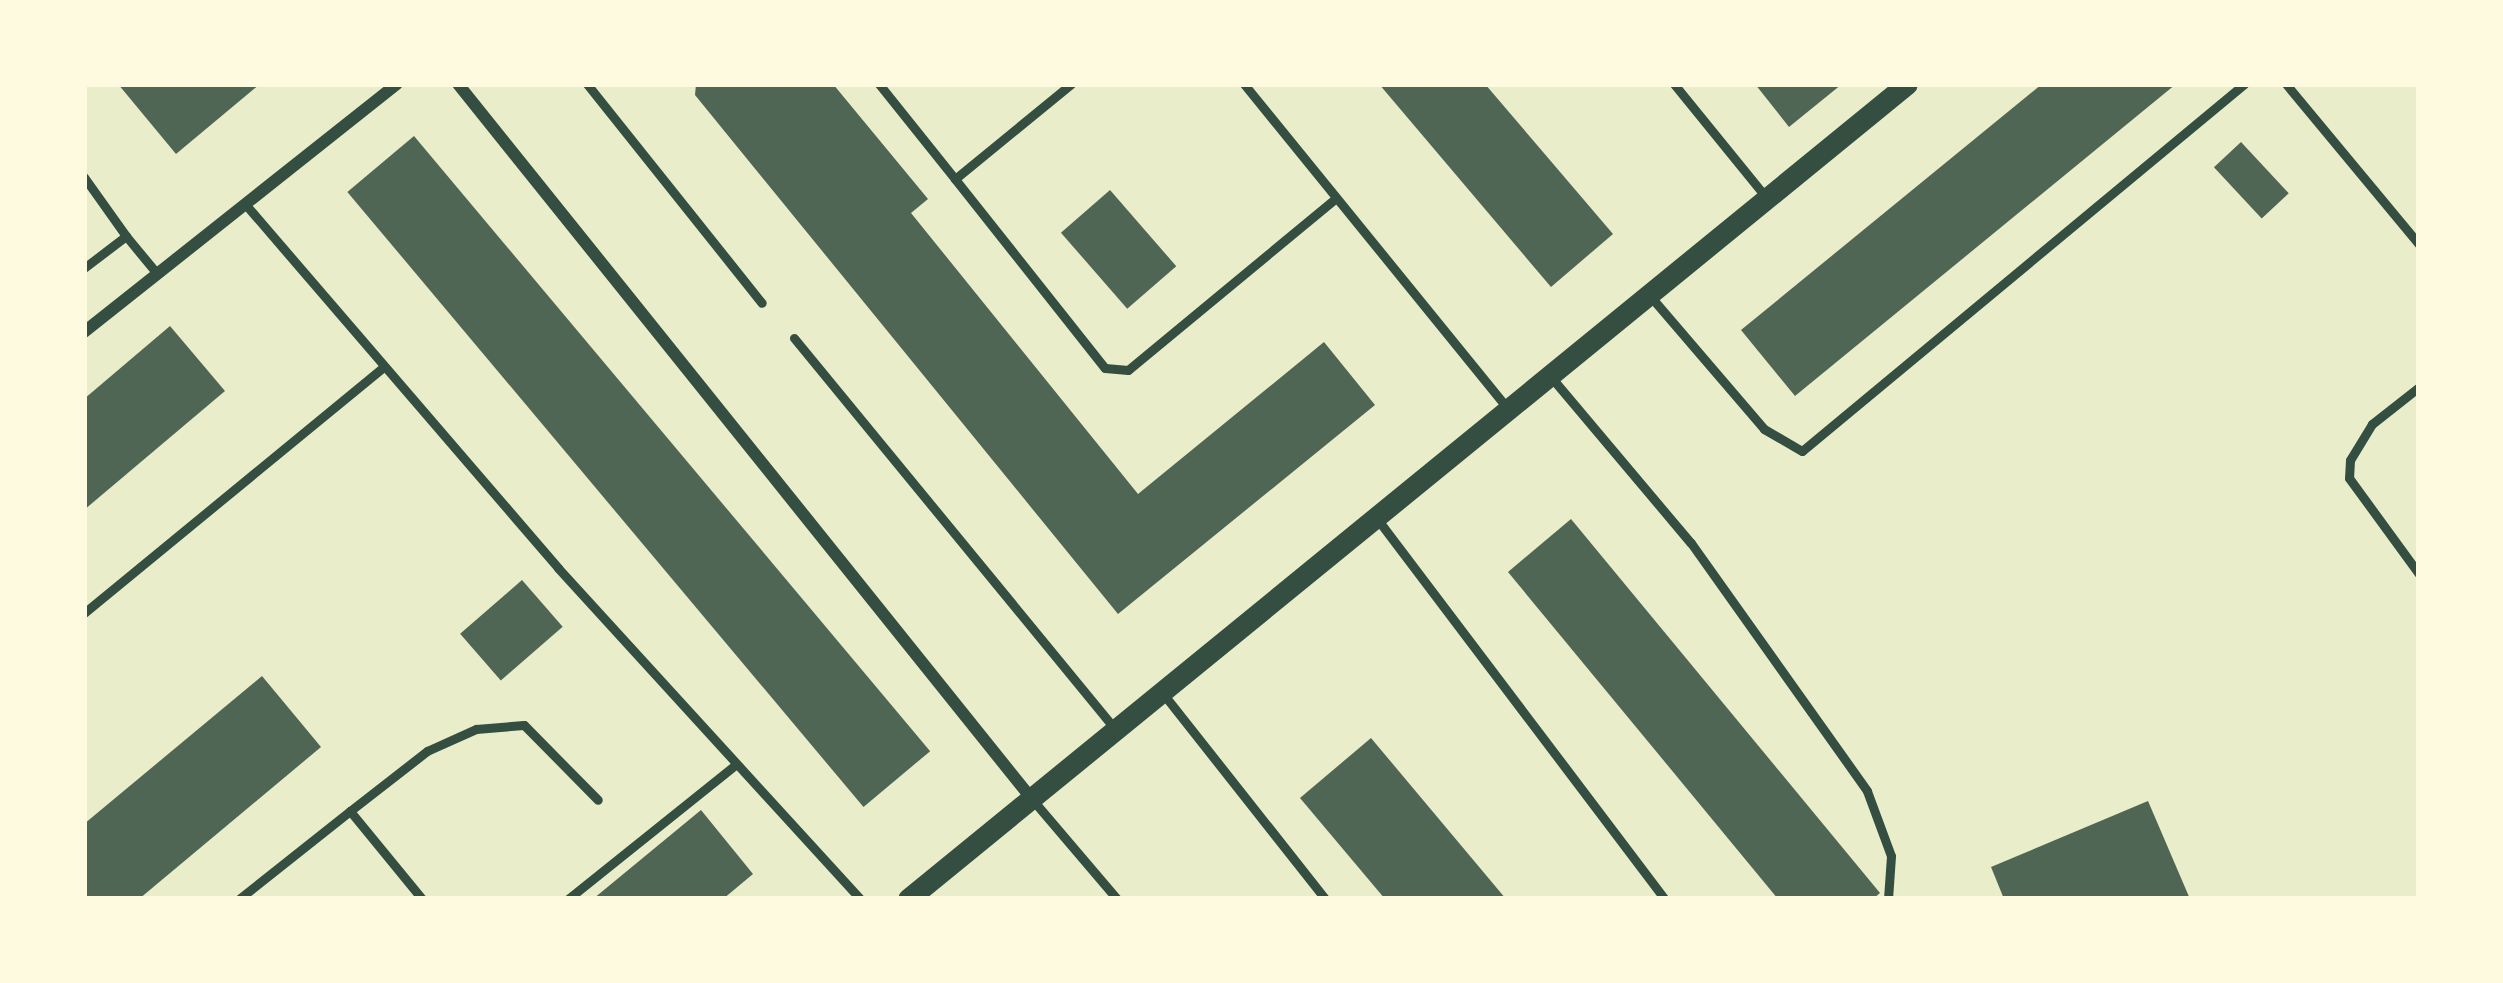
<!DOCTYPE html>
<html>
<head>
<meta charset="utf-8">
<style>
  body { margin:0 }
  #map { position:relative; width:2503px; height:983px; overflow:hidden; background:#e9edc9; font-family:"Alegreya Sans",sans-serif }
  div>[style] { position:absolute }
  .building>* { inset:0; background:#4f6655; transform-origin:0 0 }
  .service>* { height:9px; margin:-4.5px; padding:0 4.5px; transform-origin:4.5px; border-radius:4.5px; background:#344e41 }
  .minor>* { height:12px; margin:-6px; padding:0 6px; transform-origin:6px; border-radius:6px; background:#344e41 }
  .tertiary>* { height:21px; margin:-10.5px; padding:0 10.5px; transform-origin:10.5px; border-radius:10.5px; background:#344e41 }
  span { translate:-50% -50%; white-space:nowrap; text-align:center; line-height:1.15; -webkit-text-stroke:10px #fefae0; paint-order:stroke }
  .frame { position:absolute; inset:0; border:87px solid #fefae0; pointer-events:none }
</style>
</head>
<body>
<div id="map">
  <div class="building">
    <i style="clip-path:polygon(118px 84px,260px 84px,176px 154px)"></i>
    <i style="clip-path:polygon(696px 84px,833px 84px,928px 199px,911px 213px,1138px 494px,1324px 342px,1375px 405px,1118px 614px,695px 95px)"></i>
    <i style="clip-path:polygon(1379px 84px,1485px 84px,1613px 234px,1551px 287px)"></i>
    <i style="clip-path:polygon(1755px 84px,1842px 84px,1789px 127px)"></i>
    <i style="clip-path:polygon(2042px 84px,2176px 84px,1795px 396px,1741px 330px)"></i>
    <i style="left:414px;top:136px;width:803px;height:87px;rotate:50deg"></i>
    <i style="left:2241px;top:142px;width:70px;height:37px;rotate:47deg"></i>
    <i style="left:1110px;top:190px;width:101px;height:65px;rotate:49deg"></i>
    <i style="clip-path:polygon(170px 326px,225px 391px,84px 510px,84px 399px)"></i>
    <i style="clip-path:polygon(1571px 519px,1880px 893px,1873px 899px,1778px 899px,1508px 572px)"></i>
    <i style="left:522px;top:580px;width:62px;height:82px;rotate:49deg"></i>
    <i style="clip-path:polygon(262px 676px,321px 747px,139px 899px,84px 899px,84px 824px)"></i>
    <i style="clip-path:polygon(1371px 738px,1506px 899px,1385px 899px,1300px 798px)"></i>
    <i style="clip-path:polygon(2148px 801px,2190px 899px,2004px 899px,1991px 867px)"></i>
    <i style="clip-path:polygon(701px 810px,753px 874px,723px 899px,593px 899px)"></i>
  </div>
  <div class="service">
    <i style="left:587px;top:84px;width:280px;rotate:51.4deg"></i>
    <i style="left:879px;top:84px;width:122px;rotate:51.3deg"></i>
    <i style="left:1071px;top:84px;width:150px;rotate:140.7deg"></i>
    <i style="left:955px;top:179px;width:241px;rotate:51.6deg"></i>
    <i style="left:1105px;top:368px;width:23px;rotate:5deg"></i>
    <i style="left:1128px;top:370px;width:268px;rotate:-39.6deg"></i>
    <i style="left:1244px;top:84px;width:415px;rotate:50.9deg"></i>
    <i style="left:1674px;top:84px;width:144px;rotate:50.9deg"></i>
    <i style="left:2286px;top:84px;width:208px;rotate:50.3deg"></i>
    <i style="left:84px;top:177px;width:72px;rotate:54.6deg"></i>
    <i style="left:246px;top:205px;width:479px;rotate:49.3deg"></i>
    <i style="left:558px;top:568px;width:448px;rotate:47.6deg"></i>
    <i style="left:84px;top:268px;width:53px;rotate:-37.3deg"></i>
    <i style="left:126px;top:236px;width:44px;rotate:50.5deg"></i>
    <i style="left:1651px;top:297px;width:174px;rotate:49.4deg"></i>
    <i style="left:1764px;top:429px;width:44px;rotate:30.1deg"></i>
    <i style="left:1802px;top:451px;width:575px;rotate:-39.7deg"></i>
    <i style="left:794px;top:338px;width:506px;rotate:50.61deg"></i>
    <i style="left:1551px;top:377px;width:217px;rotate:49.9deg"></i>
    <i style="left:1691px;top:543px;width:304px;rotate:54.6deg"></i>
    <i style="left:1867px;top:791px;width:69px;rotate:69.7deg"></i>
    <i style="left:1891px;top:856px;width:43px;rotate:94deg"></i>
    <i style="left:2419px;top:387px;width:60px;rotate:141.8deg"></i>
    <i style="left:2372px;top:424px;width:42px;rotate:121.4deg"></i>
    <i style="left:2350px;top:460px;width:18px;rotate:93deg"></i>
    <i style="left:2349px;top:478px;width:119px;rotate:53.9deg"></i>
    <i style="left:1375px;top:516px;width:480px;rotate:52.9deg"></i>
    <i style="left:84px;top:613px;width:386px;rotate:-39.4deg"></i>
    <i style="left:1161px;top:691px;width:265px;rotate:51.7deg"></i>
    <i style="left:1031px;top:798px;width:133px;rotate:49.6deg"></i>
    <i style="left:350px;top:811px;width:98px;rotate:-37.9deg"></i>
    <i style="left:427px;top:751px;width:54px;rotate:-24.2deg"></i>
    <i style="left:476px;top:729px;width:48px;rotate:-4.8deg"></i>
    <i style="left:524px;top:725px;width:105px;rotate:45.4deg"></i>
    <i style="left:239px;top:899px;width:142px;rotate:-38.4deg"></i>
    <i style="left:350px;top:811px;width:114px;rotate:50.7deg"></i>
    <i style="left:568px;top:899px;width:213px;rotate:-38.7deg"></i>
  </div>
  <div class="minor">
    <i style="left:458px;top:84px;width:915px;rotate:51.25deg"></i>
    <i style="left:84px;top:332px;width:399px;rotate:-38.4deg"></i>
  </div>
  <div class="tertiary">
    <i style="left:908px;top:899px;width:1289px;rotate:-39.21deg"></i>
  </div>
  <div class="frame"></div>
</div>
</body>
</html>
